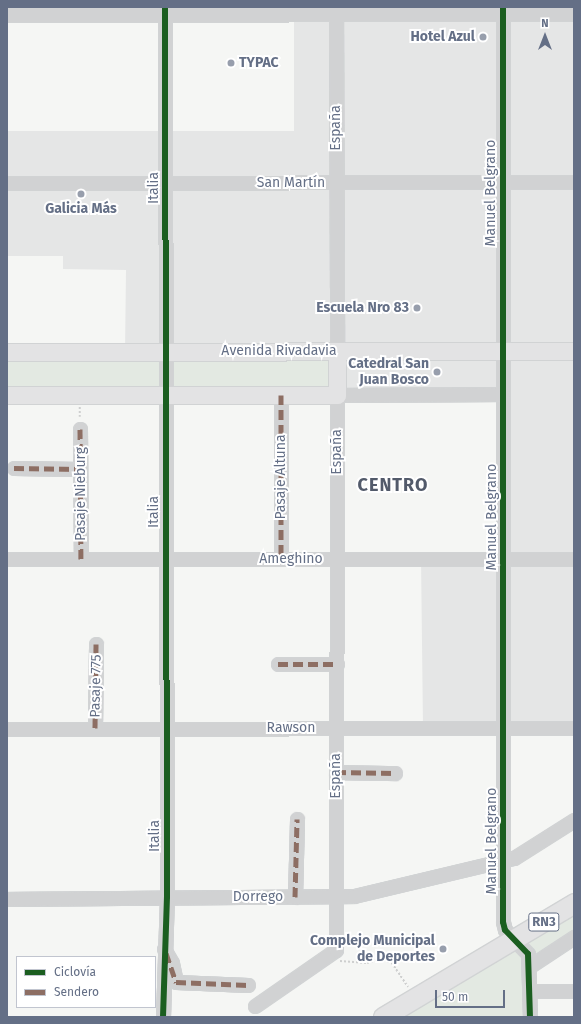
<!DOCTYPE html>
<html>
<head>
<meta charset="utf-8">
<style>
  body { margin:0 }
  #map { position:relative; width:581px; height:1024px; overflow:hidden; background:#f5f6f4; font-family:"Fira Sans",sans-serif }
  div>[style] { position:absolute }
  .built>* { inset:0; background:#e5e6e6 }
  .green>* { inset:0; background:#e3e9e2; transform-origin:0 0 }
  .path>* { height:1.5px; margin-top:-0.75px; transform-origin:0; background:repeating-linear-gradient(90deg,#cecfcf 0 2px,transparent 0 4px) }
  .roads { filter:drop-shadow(1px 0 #d1d3d4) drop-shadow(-1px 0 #d1d3d4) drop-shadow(0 1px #d1d3d4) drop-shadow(0 -1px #d1d3d4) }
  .minor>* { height:13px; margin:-6.5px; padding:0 6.5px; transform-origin:6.5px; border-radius:6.5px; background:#d1d2d3 }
  .major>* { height:17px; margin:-8.5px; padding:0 8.5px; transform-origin:8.5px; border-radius:8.5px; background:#e3e3e4 }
  .highway>* { height:19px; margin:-9.5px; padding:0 9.5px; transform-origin:9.5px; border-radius:9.5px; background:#e3e3e4 }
  .quiet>* { height:5px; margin-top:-2.5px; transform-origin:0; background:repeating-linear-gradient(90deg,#8d6e63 0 10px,transparent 0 15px) }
  .cycleway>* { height:6px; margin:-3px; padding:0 3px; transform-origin:3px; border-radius:3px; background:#1b5e20 }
  .dots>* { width:11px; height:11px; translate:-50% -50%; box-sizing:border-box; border:2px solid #fff; border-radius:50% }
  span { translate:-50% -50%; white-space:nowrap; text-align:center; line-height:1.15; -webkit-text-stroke:4px #fff; paint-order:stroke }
  .shield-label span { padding:1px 3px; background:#fff; border:1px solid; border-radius:3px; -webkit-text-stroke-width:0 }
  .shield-label { font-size:13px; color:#646f86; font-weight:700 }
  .poi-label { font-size:14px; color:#646f86; font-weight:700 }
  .right { translate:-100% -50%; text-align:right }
  .left { translate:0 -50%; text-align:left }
  .street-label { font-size:14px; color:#646f86 }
  .district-label { font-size:18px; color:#525a6a; font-weight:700; letter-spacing:1px }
  .frame { position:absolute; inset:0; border:8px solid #646f86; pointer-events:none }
  .legend { position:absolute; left:16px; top:956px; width:140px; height:52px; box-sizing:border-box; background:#fff; border:1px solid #c1c5cf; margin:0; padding:5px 7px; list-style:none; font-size:12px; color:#646f86 }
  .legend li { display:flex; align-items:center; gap:8px; height:20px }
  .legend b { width:20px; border:1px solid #c1c5cf }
  .north { position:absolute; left:525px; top:16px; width:40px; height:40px; -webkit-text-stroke:3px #fff; paint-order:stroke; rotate:0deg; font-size:11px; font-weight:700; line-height:16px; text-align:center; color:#646f86 }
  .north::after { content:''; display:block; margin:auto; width:14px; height:18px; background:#646f86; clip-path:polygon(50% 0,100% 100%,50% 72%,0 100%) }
  .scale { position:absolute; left:435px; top:990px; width:70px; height:18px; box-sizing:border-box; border:2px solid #646f86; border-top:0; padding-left:5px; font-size:12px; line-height:14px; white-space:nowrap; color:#646f86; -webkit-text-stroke:3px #fff; paint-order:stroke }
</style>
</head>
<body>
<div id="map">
  <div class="built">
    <i style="clip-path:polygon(336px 7px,574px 7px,574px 728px,423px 728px,421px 558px,504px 559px,503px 394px,337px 395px,125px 352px,126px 270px,63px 269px,63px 256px,7px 256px,7px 131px,294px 131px,294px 15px)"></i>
  </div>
  <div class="green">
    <i style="left:337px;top:351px;width:44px;height:330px;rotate:90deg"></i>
    <i style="clip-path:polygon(574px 903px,574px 937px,530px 966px,530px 1017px,383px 1017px)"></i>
  </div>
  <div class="path">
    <i style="left:80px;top:407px;width:10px;rotate:90deg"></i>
    <i style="left:340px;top:961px;width:27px;rotate:4deg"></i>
    <i style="left:367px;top:963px;width:14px;rotate:-17deg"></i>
    <i style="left:380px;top:959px;width:13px;rotate:18deg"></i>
    <i style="left:392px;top:963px;width:29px;rotate:56deg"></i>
  </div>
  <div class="roads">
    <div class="minor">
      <i style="left:336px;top:7px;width:344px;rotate:89.8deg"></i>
      <i style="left:503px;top:7px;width:915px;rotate:90deg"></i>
      <i style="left:503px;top:922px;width:8px;rotate:76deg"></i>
      <i style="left:505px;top:930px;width:33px;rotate:46deg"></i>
      <i style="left:528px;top:954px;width:63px;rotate:88.2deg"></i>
      <i style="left:7px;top:15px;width:567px;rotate:-0.1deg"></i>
      <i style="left:7px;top:183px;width:567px;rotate:-0.1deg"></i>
      <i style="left:281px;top:395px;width:164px;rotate:90deg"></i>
      <i style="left:80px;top:429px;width:130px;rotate:89.6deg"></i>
      <i style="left:14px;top:468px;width:66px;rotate:0.9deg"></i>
      <i style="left:7px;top:559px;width:567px"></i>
      <i style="left:278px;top:664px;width:59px"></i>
      <i style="left:95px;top:728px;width:84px;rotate:-89.3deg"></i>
      <i style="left:7px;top:729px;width:567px;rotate:-0.1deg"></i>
      <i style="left:336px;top:772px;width:59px;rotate:1deg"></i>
      <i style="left:295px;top:897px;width:78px;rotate:-88.5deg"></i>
      <i style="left:7px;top:899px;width:347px;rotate:-0.5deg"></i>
      <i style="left:354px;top:896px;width:164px;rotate:-13.4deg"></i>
      <i style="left:514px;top:858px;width:71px;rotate:-32.3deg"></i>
      <i style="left:164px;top:949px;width:16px;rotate:60deg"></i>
      <i style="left:172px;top:963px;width:19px;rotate:78deg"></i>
      <i style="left:176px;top:982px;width:72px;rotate:2.4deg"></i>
      <i style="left:530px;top:966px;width:53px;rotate:-33.4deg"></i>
      <i style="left:530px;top:991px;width:44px"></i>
      <i style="left:255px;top:1006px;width:98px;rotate:-34.7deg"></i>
      <i style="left:336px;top:950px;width:555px;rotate:-89.9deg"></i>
      <i style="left:337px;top:395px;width:166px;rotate:-0.3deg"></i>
      <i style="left:163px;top:1017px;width:120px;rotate:-88.1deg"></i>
      <i style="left:167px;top:897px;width:890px;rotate:-90.13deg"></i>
    </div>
    <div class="major">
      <i style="left:7px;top:352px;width:567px;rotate:-0.1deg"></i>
      <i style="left:7px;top:395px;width:330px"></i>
      <i style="left:337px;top:395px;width:44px;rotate:-90deg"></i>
    </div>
    <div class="highway">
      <i style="left:383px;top:1017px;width:222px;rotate:-30.8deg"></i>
    </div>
  </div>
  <div class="quiet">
    <i style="left:281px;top:395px;width:164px;rotate:90deg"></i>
    <i style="left:80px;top:429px;width:130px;rotate:89.6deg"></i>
    <i style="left:14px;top:468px;width:66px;rotate:0.9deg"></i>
    <i style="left:278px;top:664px;width:59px"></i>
    <i style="left:95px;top:728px;width:84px;rotate:-89.3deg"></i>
    <i style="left:336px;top:772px;width:59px;rotate:1deg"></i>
    <i style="left:295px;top:897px;width:78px;rotate:-88.5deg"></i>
    <i style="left:166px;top:953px;width:31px;rotate:71deg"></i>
    <i style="left:176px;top:982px;width:72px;rotate:2.4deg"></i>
  </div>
  <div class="cycleway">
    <i style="left:503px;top:7px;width:915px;rotate:90deg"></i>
    <i style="left:503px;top:922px;width:8px;rotate:76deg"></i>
    <i style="left:505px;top:930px;width:33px;rotate:46deg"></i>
    <i style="left:528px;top:954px;width:63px;rotate:88.2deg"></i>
    <i style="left:163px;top:1017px;width:120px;rotate:-88.1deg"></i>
    <i style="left:167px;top:897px;width:890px;rotate:-90.13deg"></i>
  </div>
  <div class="dots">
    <i style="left:483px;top:37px;background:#979eac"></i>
    <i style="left:231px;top:63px;background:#979eac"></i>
    <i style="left:81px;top:194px;background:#979eac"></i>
    <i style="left:417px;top:308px;background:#979eac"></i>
    <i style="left:437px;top:372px;background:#979eac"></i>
    <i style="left:443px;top:949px;background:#979eac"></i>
  </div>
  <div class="shield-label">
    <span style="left:544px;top:922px">RN3</span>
  </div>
  <div class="poi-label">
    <span class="right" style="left:475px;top:37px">Hotel Azul</span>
    <span class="left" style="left:239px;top:63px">TYPAC</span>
    <span style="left:81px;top:209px">Galicia Más</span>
    <span class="right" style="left:409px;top:308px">Escuela Nro 83</span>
    <span class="right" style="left:429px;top:372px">Catedral San<br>Juan Bosco</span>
    <span class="right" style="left:435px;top:949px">Complejo Municipal<br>de Deportes</span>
  </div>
  <div class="street-label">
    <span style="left:336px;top:128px;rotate:-90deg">España</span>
    <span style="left:291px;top:183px">San Martín</span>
    <span style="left:154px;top:188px;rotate:-90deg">Italia</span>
    <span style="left:491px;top:193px;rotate:-90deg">Manuel Belgrano</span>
    <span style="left:279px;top:351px">Avenida Rivadavia</span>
    <span style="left:337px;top:452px;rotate:-90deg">España</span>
    <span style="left:281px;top:477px;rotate:-90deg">Pasaje Altuna</span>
    <span style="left:81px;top:494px;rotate:-90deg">Pasaje Nieburg</span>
    <span style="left:154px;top:512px;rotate:-90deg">Italia</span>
    <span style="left:492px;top:517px;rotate:-90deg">Manuel Belgrano</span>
    <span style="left:291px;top:559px">Ameghino</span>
    <span style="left:96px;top:686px;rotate:-89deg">Pasaje 775</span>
    <span style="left:291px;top:728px">Rawson</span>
    <span style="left:336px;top:776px;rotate:-90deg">España</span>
    <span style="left:155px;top:836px;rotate:-90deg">Italia</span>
    <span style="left:492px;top:841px;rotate:-90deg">Manuel Belgrano</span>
    <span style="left:258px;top:897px">Dorrego</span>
  </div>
  <div class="district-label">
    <span style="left:393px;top:485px">CENTRO</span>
  </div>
  <div class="frame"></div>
  <ul class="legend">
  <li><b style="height:5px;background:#1b5e20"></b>Ciclovía</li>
  <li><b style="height:5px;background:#8d6e63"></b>Sendero</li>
  </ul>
  <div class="north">N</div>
  <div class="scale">50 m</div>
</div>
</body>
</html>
